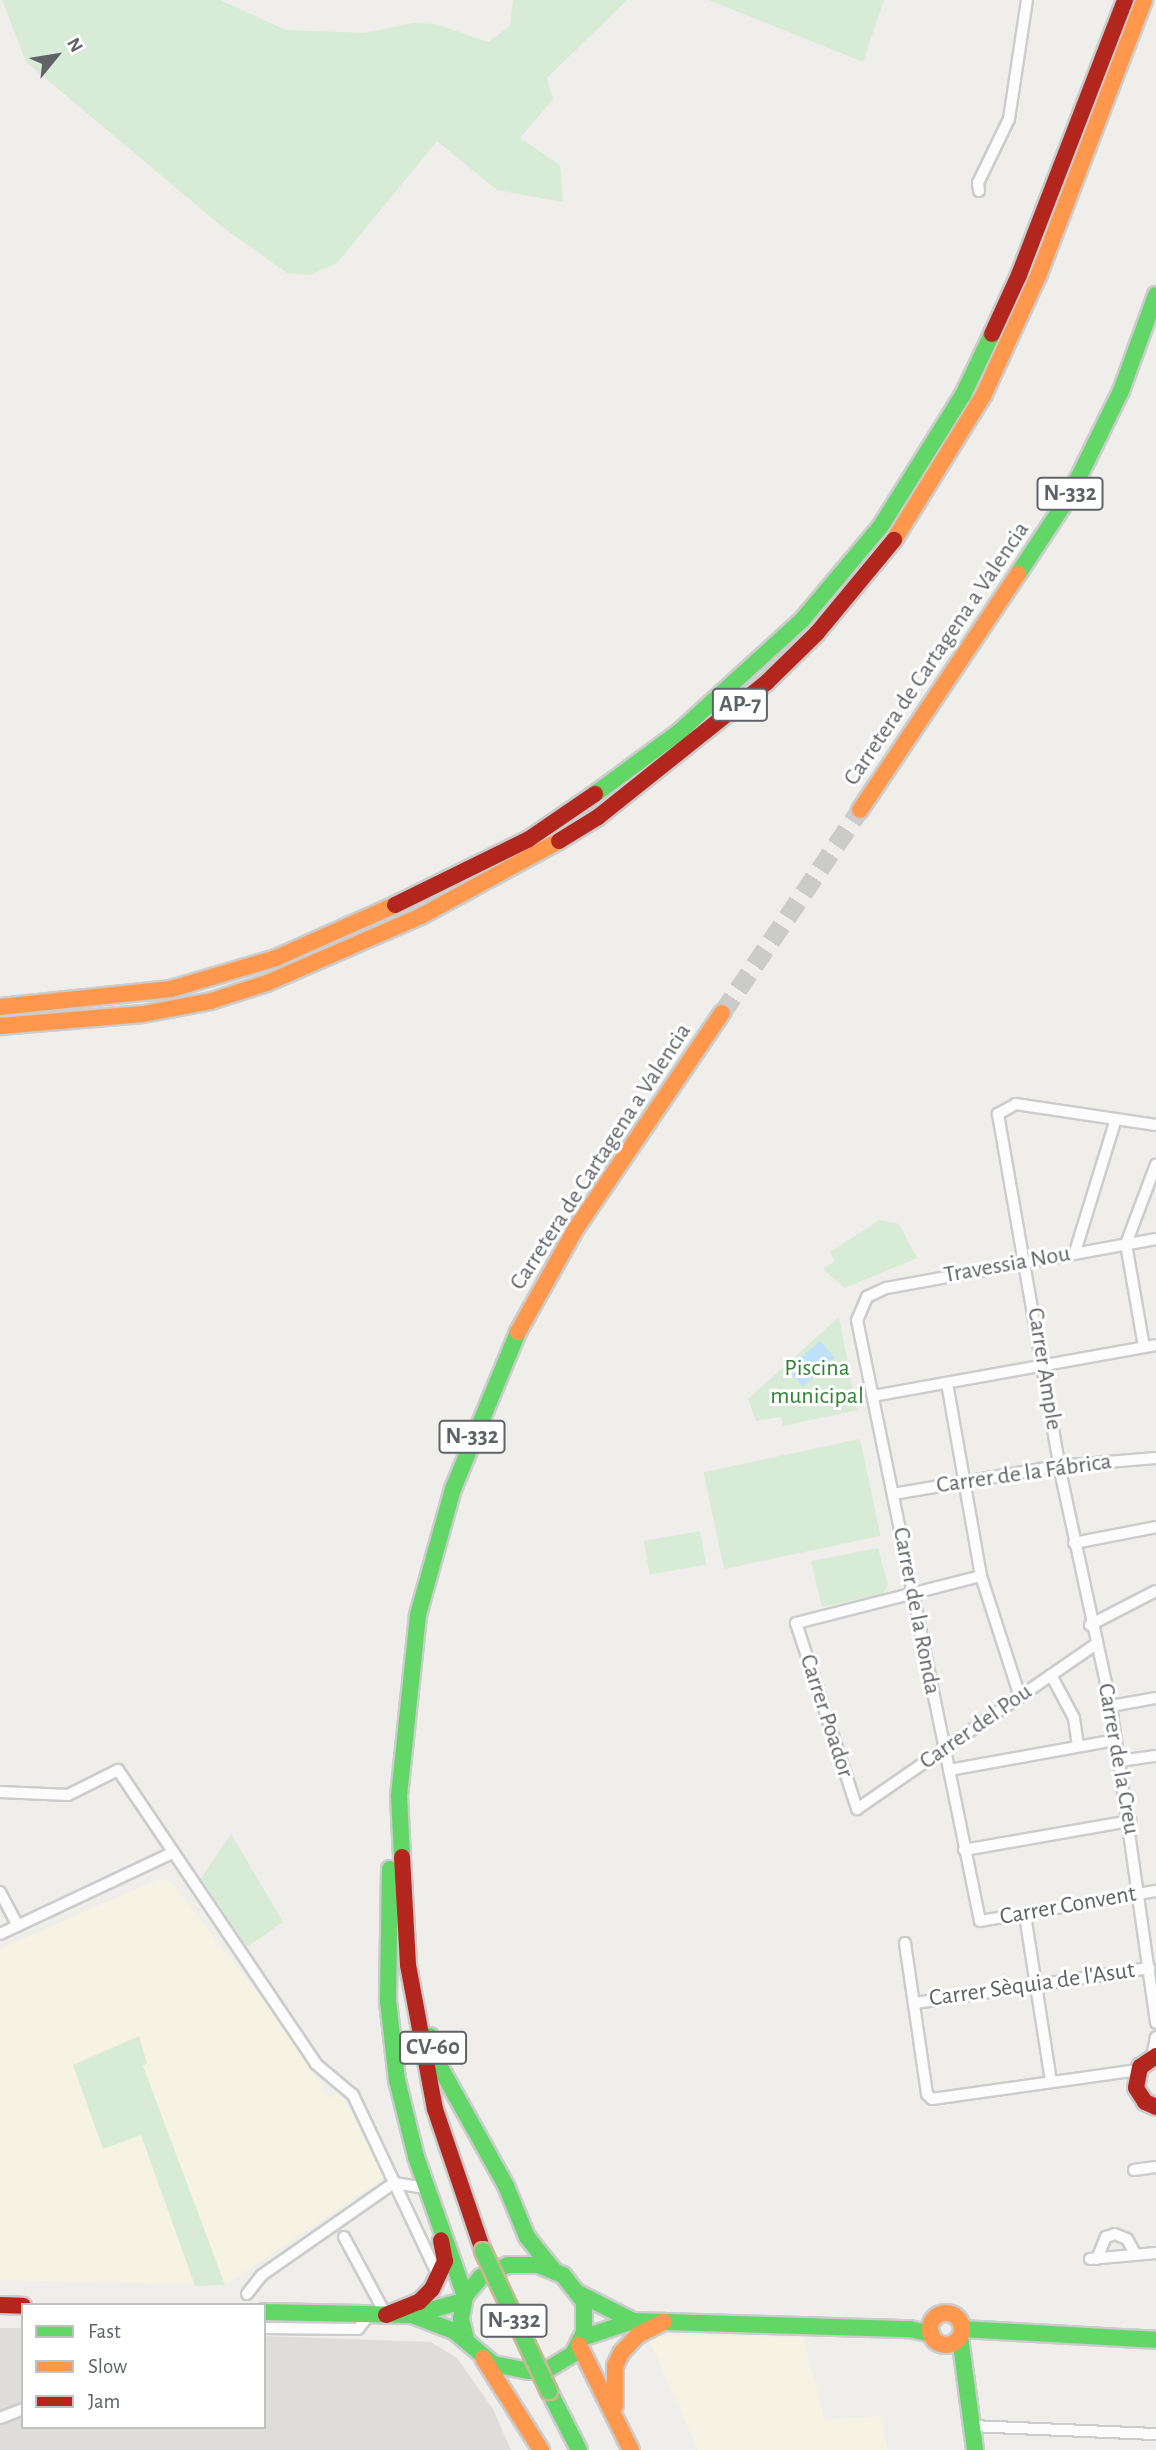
<!DOCTYPE html>
<html>
<head>
<meta charset="utf-8">
<style>
  body { margin:0 }
  #map { position:relative; width:1156px; height:2450px; overflow:hidden; background:#efeeea; font-family:"Alegreya Sans",sans-serif }
  div>[style] { position:absolute }
  .commercial>* { inset:0; background:#f7f3e4 }
  .industrial>* { inset:0; background:#dfddda }
  .green>* { inset:0; background:#d8ebd6; transform-origin:0 0 }
  .water>* { inset:0; background:#bfe0f9; transform-origin:0 0 }
  .highway-tunnel>* { height:19px; margin-top:-9.5px; transform-origin:0; background:repeating-linear-gradient(90deg,#cbcbca 0 19px,transparent 0 29px) }
  .roads { filter:drop-shadow(2px 0 #cbcccc) drop-shadow(-2px 0 #cbcccc) drop-shadow(0 2px #cbcccc) drop-shadow(0 -2px #cbcccc) }
  .street>* { height:10px; margin:-5px; padding:0 5px; transform-origin:5px; border-radius:5px; background:#fdfcfc }
  .fast>* { height:16px; margin:-8px; padding:0 8px; transform-origin:8px; border-radius:8px; background:#63d668 }
  .slow>* { height:16px; margin:-8px; padding:0 8px; transform-origin:8px; border-radius:8px; background:#ff974d }
  .slow>.ring { margin:-8px; padding:0; box-sizing:content-box; background:none; border:16px solid #ff974d; border-radius:50% }
  .jam>* { height:16px; margin:-8px; padding:0 8px; transform-origin:8px; border-radius:8px; background:#b3261e }
  .bridges { filter:drop-shadow(2px 0 #c8b996) drop-shadow(-2px 0 #c8b996) drop-shadow(0 2px #c8b996) drop-shadow(0 -2px #c8b996) }
  .fast-bridge>* { height:16px; margin:-8px; padding:0 8px; transform-origin:8px; border-radius:8px; background:#63d668 }
  span { translate:-50% -50%; white-space:nowrap; text-align:center; line-height:1.15; -webkit-text-stroke:6px #fff; paint-order:stroke }
  .shield-label span { padding:2px 5px; background:#fff; border:2px solid; border-radius:5px; -webkit-text-stroke-width:0 }
  .shield-label { font-size:23px; color:#5f6368; font-weight:700 }
  .street-label { font-size:24px; color:#5f6368 }
  .park-label { font-size:24px; color:#348238 }
  .legend { position:absolute; left:21px; top:2303px; width:245px; height:126px; box-sizing:border-box; background:#fff; border:2px solid #bfc1c3; margin:0; padding:9px 12px; list-style:none; font-size:21px; color:#5f6368 }
  .legend li { display:flex; align-items:center; gap:14px; height:35px }
  .legend b { width:35px; border:2px solid #bfc1c3 }
  .north { position:absolute; left:21px; top:21px; width:70px; height:70px; -webkit-text-stroke:5px #fff; paint-order:stroke; rotate:60deg; font-size:19px; font-weight:700; line-height:28px; text-align:center; color:#5f6368 }
  .north::after { content:''; display:block; margin:auto; width:24px; height:32px; background:#5f6368; clip-path:polygon(50% 0,100% 100%,50% 72%,0 100%) }
</style>
</head>
<body>
<div id="map">
  <div class="commercial">
    <i style="clip-path:polygon(159px 1879px,170px 1881px,271px 2010px,330px 2098px,341px 2091px,384px 2178px,225px 2285px,0 2280px,0 1949px)"></i>
    <i style="clip-path:polygon(647px 2335px,803px 2337px,825px 2420px,880px 2416px,888px 2450px,698px 2450px)"></i>
  </div>
  <div class="industrial">
    <i style="clip-path:polygon(0 2328px,23px 2328px,23px 2427px,264px 2427px,264px 2336px,431px 2342px,457px 2358px,493px 2409px,511px 2450px,0 2450px)"></i>
  </div>
  <div class="green">
    <i style="clip-path:polygon(2px 0,220px 0,286px 30px,364px 33px,413px 23px,436px 24px,488px 42px,510px 26px,513px 0,627px 0,547px 78px,553px 99px,520px 138px,560px 165px,563px 202px,497px 190px,437px 141px,337px 263px,310px 275px,287px 273px,225px 229px,26px 62px)"></i>
    <i style="clip-path:polygon(709px 0,884px 0,863px 62px)"></i>
    <i style="clip-path:polygon(880px 1220px,899px 1224px,917px 1258px,845px 1288px,823px 1269px,835px 1261px,830px 1252px)"></i>
    <i style="clip-path:polygon(839px 1317px,857px 1410px,783px 1426px,781px 1417px,756px 1421px,748px 1399px)"></i>
    <i style="left:860px;top:1439px;width:99px;height:160px;rotate:78deg"></i>
    <i style="left:700px;top:1531px;width:34px;height:57px;rotate:80deg"></i>
    <i style="clip-path:polygon(878px 1548px,888px 1585px,883px 1594px,822px 1607px,811px 1561px)"></i>
    <i style="clip-path:polygon(231px 1834px,283px 1922px,247px 1947px,201px 1878px)"></i>
    <i style="clip-path:polygon(139px 2036px,147px 2063px,143px 2066px,225px 2285px,195px 2286px,141px 2135px,103px 2149px,73px 2065px)"></i>
  </div>
  <div class="water">
    <i style="left:820px;top:1341px;width:23px;height:43px;rotate:49deg"></i>
  </div>
  <div class="highway-tunnel">
    <i style="left:722px;top:1013px;width:245px;rotate:-55.8deg"></i>
  </div>
  <div class="roads">
    <div class="street">
      <i style="left:979px;top:191px;width:8px;rotate:-97deg"></i>
      <i style="left:978px;top:183px;width:71px;rotate:-64.2deg"></i>
      <i style="left:1009px;top:119px;width:120px;rotate:-81.4deg"></i>
      <i style="left:1156px;top:1125px;width:142px;rotate:-171.5deg"></i>
      <i style="left:1016px;top:1104px;width:21px;rotate:151deg"></i>
      <i style="left:998px;top:1114px;width:366px;rotate:80.1deg"></i>
      <i style="left:1061px;top:1475px;width:236px;rotate:77.8deg"></i>
      <i style="left:1111px;top:1706px;width:320px;rotate:81.9deg"></i>
      <i style="left:1156px;top:1239px;width:274px;rotate:169.7deg"></i>
      <i style="left:886px;top:1288px;width:21px;rotate:155deg"></i>
      <i style="left:867px;top:1297px;width:25px;rotate:113deg"></i>
      <i style="left:857px;top:1320px;width:613px;rotate:78.43deg"></i>
      <i style="left:980px;top:1921px;width:179px;rotate:-9.7deg"></i>
      <i style="left:1075px;top:1252px;width:139px;rotate:-72.9deg"></i>
      <i style="left:1144px;top:1347px;width:105px;rotate:-99.9deg"></i>
      <i style="left:1126px;top:1244px;width:85px;rotate:-69.4deg"></i>
      <i style="left:947px;top:1383px;width:196px;rotate:80deg"></i>
      <i style="left:981px;top:1576px;width:127px;rotate:72.1deg"></i>
      <i style="left:873px;top:1396px;width:288px;rotate:-10.2deg"></i>
      <i style="left:893px;top:1494px;width:168px;rotate:-9.6deg"></i>
      <i style="left:1059px;top:1466px;width:97px;rotate:-4.7deg"></i>
      <i style="left:1074px;top:1543px;width:84px;rotate:-11deg"></i>
      <i style="left:981px;top:1576px;width:191px;rotate:165.7deg"></i>
      <i style="left:796px;top:1623px;width:196px;rotate:71.8deg"></i>
      <i style="left:857px;top:1809px;width:289px;rotate:-34.6deg"></i>
      <i style="left:1090px;top:1625px;width:74px;rotate:-27.3deg"></i>
      <i style="left:1051px;top:1675px;width:49px;rotate:61.9deg"></i>
      <i style="left:1074px;top:1718px;width:28px;rotate:82deg"></i>
      <i style="left:1111px;top:1706px;width:46px;rotate:-10.1deg"></i>
      <i style="left:1119px;top:1761px;width:37px;rotate:-8deg"></i>
      <i style="left:949px;top:1770px;width:170px;rotate:-10.2deg"></i>
      <i style="left:0;top:1792px;width:68px;rotate:2.5deg"></i>
      <i style="left:68px;top:1795px;width:56px;rotate:-26.6deg"></i>
      <i style="left:118px;top:1770px;width:354px;rotate:56deg"></i>
      <i style="left:316px;top:2064px;width:48px;rotate:40deg"></i>
      <i style="left:353px;top:2095px;width:195px;rotate:64.8deg"></i>
      <i style="left:964px;top:1850px;width:169px;rotate:-9.9deg"></i>
      <i style="left:0;top:1892px;width:38px;rotate:62deg"></i>
      <i style="left:1025px;top:1915px;width:168px;rotate:81.1deg"></i>
      <i style="left:0;top:1934px;width:190px;rotate:-25.2deg"></i>
      <i style="left:905px;top:1943px;width:153px;rotate:81.7deg"></i>
      <i style="left:927px;top:2094px;width:7px;rotate:45deg"></i>
      <i style="left:932px;top:2099px;width:208px;rotate:-8deg"></i>
      <i style="left:915px;top:2003px;width:237px;rotate:-8.5deg"></i>
      <i style="left:1152px;top:2057px;width:20px;rotate:-79deg"></i>
      <i style="left:1134px;top:2170px;width:22px;rotate:-8deg"></i>
      <i style="left:394px;top:2183px;width:32px;rotate:9deg"></i>
      <i style="left:344px;top:2237px;width:89px;rotate:61.7deg"></i>
      <i style="left:1090px;top:2259px;width:66px;rotate:-5.2deg"></i>
      <i style="left:1097px;top:2259px;width:24px;rotate:-68deg"></i>
      <i style="left:1106px;top:2237px;width:9px;rotate:-18deg"></i>
      <i style="left:1115px;top:2234px;width:13px;rotate:23deg"></i>
      <i style="left:1127px;top:2239px;width:18px;rotate:61deg"></i>
      <i style="left:247px;top:2294px;width:24px;rotate:-52deg"></i>
      <i style="left:262px;top:2275px;width:161px;rotate:-34.9deg"></i>
      <i style="left:264px;top:2328px;width:94px;rotate:0.6deg"></i>
      <i style="left:358px;top:2329px;width:18px;rotate:-52deg"></i>
      <i style="left:0;top:2418px;width:25px;rotate:-21deg"></i>
      <i style="left:971px;top:2426px;width:185px;rotate:2.5deg"></i>
    </div>
    <div class="fast">
      <i style="left:1018px;top:574px;width:95px;rotate:-56.6deg"></i>
      <i style="left:1070px;top:495px;width:116px;rotate:-63.9deg"></i>
      <i style="left:1121px;top:391px;width:102px;rotate:-70deg"></i>
      <i style="left:595px;top:794px;width:104px;rotate:-36.4deg"></i>
      <i style="left:679px;top:732px;width:168px;rotate:-42.3deg"></i>
      <i style="left:803px;top:619px;width:121px;rotate:-50deg"></i>
      <i style="left:881px;top:526px;width:155px;rotate:-58deg"></i>
      <i style="left:963px;top:395px;width:68px;rotate:-64.6deg"></i>
      <i style="left:402px;top:1857px;width:61px;rotate:-92.8deg"></i>
      <i style="left:399px;top:1796px;width:182px;rotate:-84deg"></i>
      <i style="left:418px;top:1615px;width:131px;rotate:-74.5deg"></i>
      <i style="left:453px;top:1489px;width:170px;rotate:-67.5deg"></i>
      <i style="left:390px;top:1869px;width:132px;rotate:90.9deg"></i>
      <i style="left:388px;top:2001px;width:80px;rotate:83.5deg"></i>
      <i style="left:397px;top:2080px;width:79px;rotate:76.1deg"></i>
      <i style="left:416px;top:2157px;width:147px;rotate:70.6deg"></i>
      <i style="left:430px;top:2036px;width:35px;rotate:72deg"></i>
      <i style="left:441px;top:2069px;width:134px;rotate:60.9deg"></i>
      <i style="left:506px;top:2186px;width:55px;rotate:67.6deg"></i>
      <i style="left:527px;top:2237px;width:45px;rotate:51.3deg"></i>
      <i style="left:580px;top:2294px;width:59px;rotate:27deg"></i>
      <i style="left:264px;top:2312px;width:148px;rotate:1.2deg"></i>
      <i style="left:412px;top:2315px;width:53px;rotate:-15.4deg"></i>
      <i style="left:412px;top:2315px;width:45px;rotate:20.9deg"></i>
      <i style="left:454px;top:2331px;width:51px;rotate:40.2deg"></i>
      <i style="left:493px;top:2364px;width:37px;rotate:11deg"></i>
      <i style="left:529px;top:2371px;width:19px;rotate:-6deg"></i>
      <i style="left:548px;top:2369px;width:29px;rotate:-31deg"></i>
      <i style="left:573px;top:2354px;width:25px;rotate:-63deg"></i>
      <i style="left:584px;top:2332px;width:30px;rotate:-90deg"></i>
      <i style="left:584px;top:2302px;width:34px;rotate:-128deg"></i>
      <i style="left:563px;top:2275px;width:27px;rotate:-158deg"></i>
      <i style="left:538px;top:2265px;width:30px;rotate:180deg"></i>
      <i style="left:508px;top:2265px;width:30px;rotate:156deg"></i>
      <i style="left:481px;top:2277px;width:25px;rotate:130deg"></i>
      <i style="left:465px;top:2296px;width:23px;rotate:100deg"></i>
      <i style="left:461px;top:2319px;width:21px;rotate:76deg"></i>
      <i style="left:962px;top:2329px;width:194px;rotate:3.2deg"></i>
      <i style="left:960px;top:2337px;width:114px;rotate:82.4deg"></i>
      <i style="left:582px;top:2338px;width:54px;rotate:-18.4deg"></i>
      <i style="left:633px;top:2321px;width:277px;rotate:1.7deg"></i>
      <i style="left:910px;top:2329px;width:22px;rotate:13deg"></i>
      <i style="left:549px;top:2391px;width:66px;rotate:63deg"></i>
    </div>
    <div class="slow">
      <i style="left:894px;top:540px;width:172px;rotate:-58.3deg"></i>
      <i style="left:984px;top:394px;width:132px;rotate:-65.4deg"></i>
      <i style="left:1039px;top:274px;width:293px;rotate:-69deg"></i>
      <i style="left:860px;top:810px;width:284px;rotate:-56.2deg"></i>
      <i style="left:0;top:1007px;width:172px;rotate:-6deg"></i>
      <i style="left:171px;top:989px;width:109px;rotate:-16.4deg"></i>
      <i style="left:276px;top:958px;width:130px;rotate:-24deg"></i>
      <i style="left:0;top:1026px;width:144px;rotate:-4.8deg"></i>
      <i style="left:143px;top:1014px;width:69px;rotate:-10.8deg"></i>
      <i style="left:211px;top:1001px;width:59px;rotate:-17.8deg"></i>
      <i style="left:267px;top:983px;width:168px;rotate:-23.5deg"></i>
      <i style="left:421px;top:916px;width:157px;rotate:-28.5deg"></i>
      <i style="left:518px;top:1332px;width:117px;rotate:-60.8deg"></i>
      <i style="left:575px;top:1230px;width:262px;rotate:-55.9deg"></i>
      <i class="ring" style="left:930px;top:2313px;width:16px;height:16px"></i>
      <i style="left:579px;top:2345px;width:117px;rotate:63.7deg"></i>
      <i style="left:483px;top:2358px;width:109px;rotate:57.8deg"></i>
      <i style="left:615px;top:2406px;width:40px;rotate:-90deg"></i>
      <i style="left:615px;top:2366px;width:14px;rotate:-65deg"></i>
      <i style="left:621px;top:2353px;width:25px;rotate:-47deg"></i>
      <i style="left:638px;top:2335px;width:29px;rotate:-27deg"></i>
    </div>
    <div class="jam">
      <i style="left:992px;top:334px;width:65px;rotate:-65.4deg"></i>
      <i style="left:1019px;top:275px;width:295px;rotate:-68.9deg"></i>
      <i style="left:559px;top:841px;width:46px;rotate:-31.6deg"></i>
      <i style="left:598px;top:817px;width:216px;rotate:-38.6deg"></i>
      <i style="left:767px;top:682px;width:70px;rotate:-44.4deg"></i>
      <i style="left:817px;top:633px;width:121px;rotate:-50.4deg"></i>
      <i style="left:395px;top:905px;width:149px;rotate:-26.2deg"></i>
      <i style="left:529px;top:839px;width:80px;rotate:-34.3deg"></i>
      <i style="left:402px;top:1857px;width:108px;rotate:86.8deg"></i>
      <i style="left:408px;top:1965px;width:147px;rotate:79.4deg"></i>
      <i style="left:435px;top:2109px;width:150px;rotate:71.3deg"></i>
      <i style="left:1156px;top:2056px;width:19px;rotate:145deg"></i>
      <i style="left:1140px;top:2067px;width:21px;rotate:101deg"></i>
      <i style="left:1136px;top:2088px;width:17px;rotate:57deg"></i>
      <i style="left:1145px;top:2102px;width:12px;rotate:24deg"></i>
      <i style="left:0;top:2305px;width:23px;rotate:2deg"></i>
      <i style="left:386px;top:2315px;width:35px;rotate:-22deg"></i>
      <i style="left:419px;top:2302px;width:18px;rotate:-45deg"></i>
      <i style="left:432px;top:2289px;width:31px;rotate:-65deg"></i>
      <i style="left:445px;top:2261px;width:21px;rotate:-101deg"></i>
    </div>
  </div>
  <div class="bridges">
    <div class="fast-bridge">
      <i style="left:483px;top:2251px;width:155px;rotate:64.8deg"></i>
    </div>
  </div>
  <div class="shield-label">
    <span style="left:1070px;top:494px">N-332</span>
    <span style="left:740px;top:705px">AP-7</span>
    <span style="left:472px;top:1437px">N-332</span>
    <span style="left:433px;top:2048px">CV-60</span>
    <span style="left:514px;top:2321px">N-332</span>
  </div>
  <div class="street-label">
    <span style="left:937px;top:654px;rotate:-56deg">Carretera de Cartagena a Valencia</span>
    <span style="left:601px;top:1157px;rotate:-57deg">Carretera de Cartagena a Valencia</span>
    <span style="left:1007px;top:1265px;rotate:-10deg">Travessia Nou</span>
    <span style="left:1044px;top:1369px;rotate:81deg">Carrer Ample</span>
    <span style="left:1024px;top:1474px;rotate:-8deg">Carrer de la Fábrica</span>
    <span style="left:916px;top:1611px;rotate:79deg">Carrer de la Ronda</span>
    <span style="left:826px;top:1716px;rotate:72deg">Carrer Poador</span>
    <span style="left:976px;top:1727px;rotate:-35deg">Carrer del Pou</span>
    <span style="left:1118px;top:1759px;rotate:80deg">Carrer de la Creu</span>
    <span style="left:1068px;top:1906px;rotate:-10deg">Carrer Convent</span>
    <span style="left:1032px;top:1985px;rotate:-8deg">Carrer Sèquia de l'Asut</span>
  </div>
  <div class="park-label">
    <span style="left:817px;top:1383px">Piscina<br>municipal</span>
  </div>
  <ul class="legend">
  <li><b style="height:9px;background:#63d668"></b>Fast</li>
  <li><b style="height:9px;background:#ff974d"></b>Slow</li>
  <li><b style="height:9px;background:#b3261e"></b>Jam</li>
  </ul>
  <div class="north">N</div>
</div>
</body>
</html>
